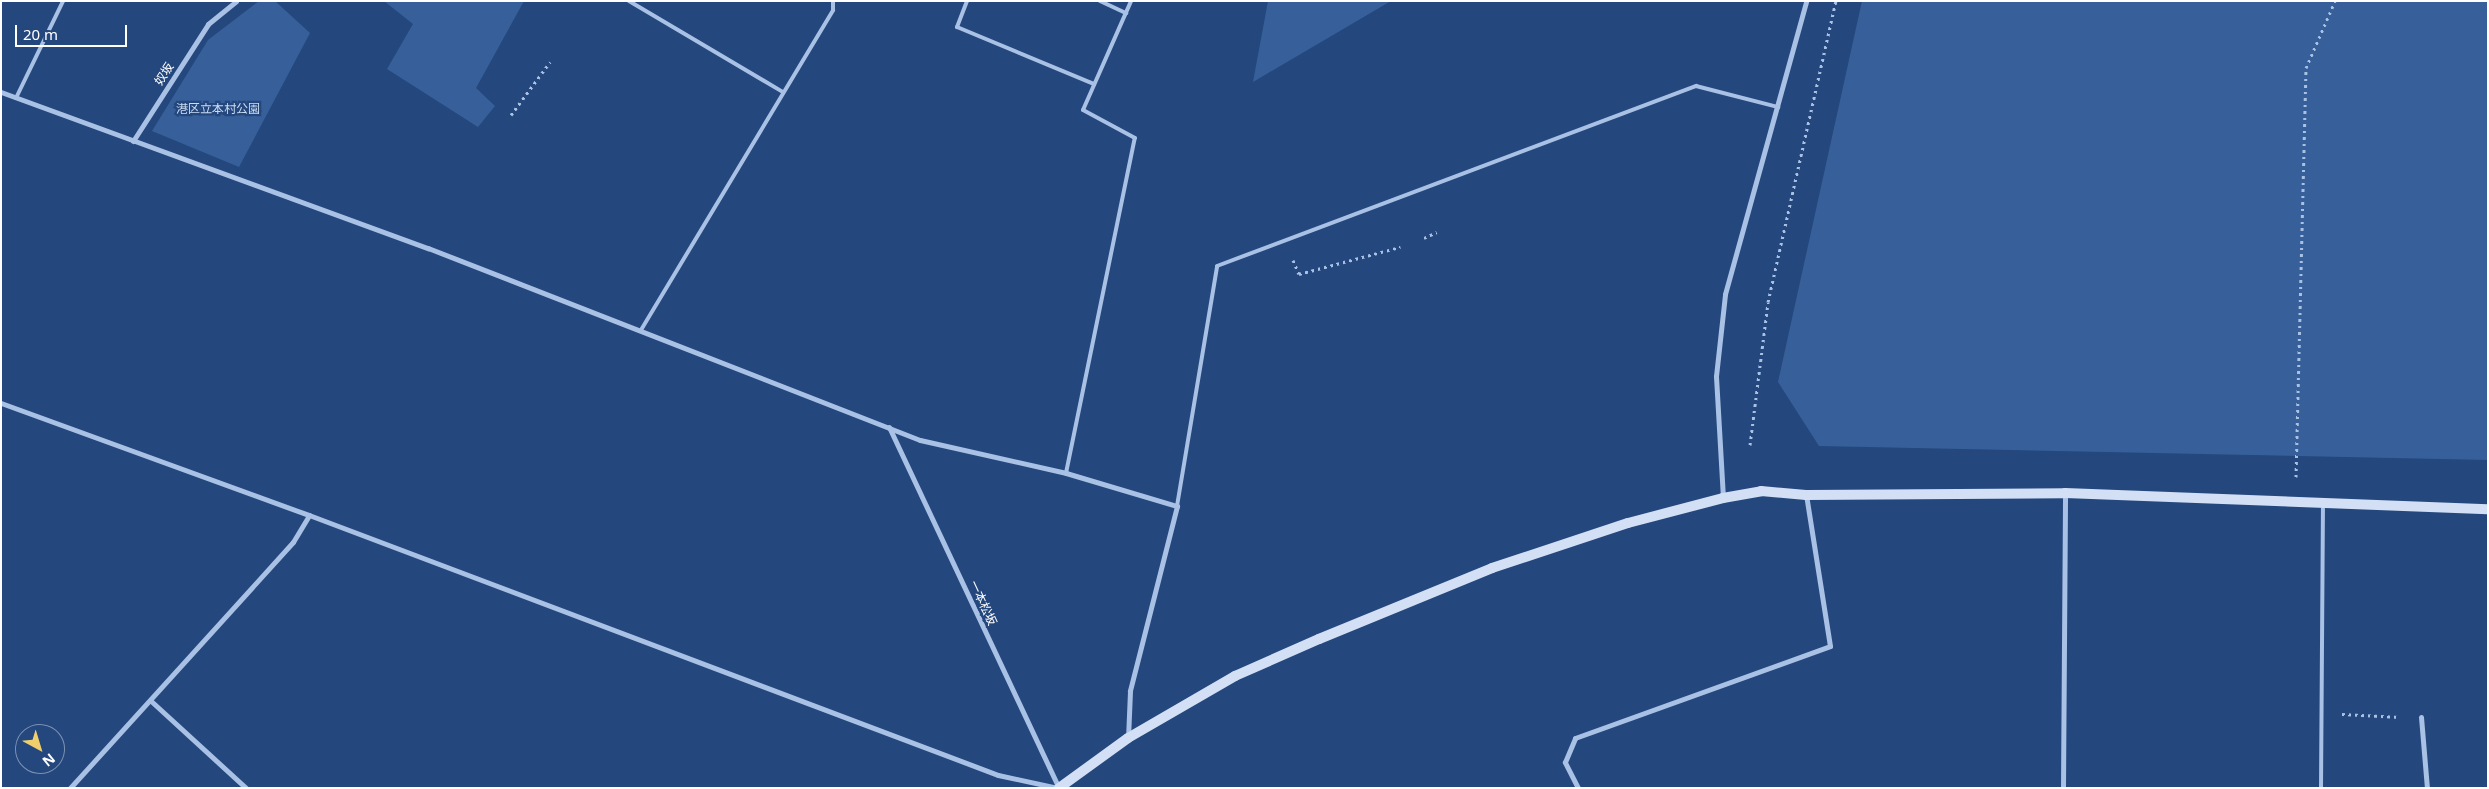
<!DOCTYPE html>
<html>
<head>
<meta charset="utf-8">
<style>
  body { margin:0 }
  #map { position:relative; width:2489px; height:789px; overflow:hidden; background:#24477d; font-family:"Noto Sans","Noto Sans JP",sans-serif }
  div>[style] { position:absolute }
  .green>* { inset:0; background:#37609a }
  .path>* { height:3px; margin-top:-1.5px; transform-origin:0; background:repeating-linear-gradient(90deg,#a8c1e5 0 2.5px,transparent 0 6.5px) }
  .lane>* { height:4px; margin:-2px; padding:0 2px; transform-origin:2px; border-radius:2px; background:#a8c1e5 }
  .street>* { height:5px; margin:-2.5px; padding:0 2.5px; transform-origin:2.5px; border-radius:2.5px; background:#a8c1e5 }
  .secondary>* { height:10px; margin:-5px; padding:0 5px; transform-origin:5px; border-radius:5px; background:#d2dff5 }
  span { translate:-50% -50%; white-space:nowrap; text-align:center; line-height:1.15; -webkit-text-stroke:4.5px #24477d; paint-order:stroke }
  .street-label { font-size:12px; color:#fff }
  .park-label { font-size:12px; color:#cbdcf4 }
  .frame { position:absolute; inset:0; border:2px solid #fff; pointer-events:none }
  .north { position:absolute; left:15px; top:724px; width:50px; height:50px; box-sizing:border-box; background:#24477d; border:1px solid #7c91b1; border-radius:50%; rotate:141deg; font-size:14px; font-weight:700; line-height:20px; text-align:center; color:#fff }
  .north::after { content:''; display:block; margin:auto; width:18px; height:22px; background:#efcf6c; clip-path:polygon(50% 0,100% 100%,50% 72%,0 100%) }
  .scale { position:absolute; left:15px; top:25px; width:112px; height:22px; box-sizing:border-box; border:2px solid #fff; border-top:0; padding-left:6px; font-size:15px; line-height:18px; white-space:nowrap; color:#fff; -webkit-text-stroke:4px #24477d; paint-order:stroke }
</style>
</head>
<body>
<div id="map">
  <div class="green">
    <i style="clip-path:polygon(259px 1px,275px 1px,310px 33px,239px 167px,152px 131px,208px 40px)"></i>
    <i style="clip-path:polygon(384px 1px,524px 1px,476px 88px,495px 106px,478px 127px,387px 69px,413px 24px)"></i>
    <i style="clip-path:polygon(1268px 1px,1391px 1px,1253px 82px)"></i>
    <i style="clip-path:polygon(1862px 1px,2488px 1px,2488px 460px,1819px 446px,1778px 382px)"></i>
  </div>
  <div class="path">
    <i style="left:511px;top:115px;width:66px;rotate:-53.7deg"></i>
    <i style="left:1424px;top:238px;width:14px;rotate:-25deg"></i>
    <i style="left:1293px;top:260px;width:15px;rotate:67deg"></i>
    <i style="left:1299px;top:274px;width:105px;rotate:-15deg"></i>
    <i style="left:1750px;top:445px;width:144px;rotate:-82.8deg"></i>
    <i style="left:1768px;top:302px;width:309px;rotate:-77.3deg"></i>
    <i style="left:2296px;top:477px;width:409px;rotate:-88.6deg"></i>
    <i style="left:2306px;top:68px;width:73px;rotate:-66.6deg"></i>
    <i style="left:2342px;top:714px;width:58px;rotate:3deg"></i>
  </div>
  <div class="lane">
    <i style="left:629px;top:1px;width:179px;rotate:30.6deg"></i>
    <i style="left:967px;top:1px;width:28px;rotate:111deg"></i>
    <i style="left:957px;top:27px;width:148px;rotate:22.6deg"></i>
    <i style="left:1100px;top:1px;width:29px;rotate:25deg"></i>
    <i style="left:16px;top:98px;width:108px;rotate:-64.1deg"></i>
    <i style="left:641px;top:330px;width:373px;rotate:-59deg"></i>
    <i style="left:833px;top:10px;width:9px;rotate:-90deg"></i>
    <i style="left:1066px;top:473px;width:342px;rotate:-78.4deg"></i>
    <i style="left:1135px;top:138px;width:59px;rotate:-151.7deg"></i>
    <i style="left:1083px;top:110px;width:119px;rotate:-66.2deg"></i>
    <i style="left:1177px;top:506px;width:243px;rotate:-80.5deg"></i>
    <i style="left:1217px;top:266px;width:512px;rotate:-20.6deg"></i>
    <i style="left:1696px;top:86px;width:85px;rotate:14.4deg"></i>
    <i style="left:2321px;top:788px;width:283px;rotate:-89.6deg"></i>
  </div>
  <div class="street">
    <i style="left:1px;top:92px;width:455px;rotate:20.1deg"></i>
    <i style="left:428px;top:248px;width:528px;rotate:21.32deg"></i>
    <i style="left:920px;top:440px;width:150px;rotate:12.7deg"></i>
    <i style="left:1066px;top:473px;width:116px;rotate:16.6deg"></i>
    <i style="left:1177px;top:506px;width:191px;rotate:104.3deg"></i>
    <i style="left:1130px;top:691px;width:47px;rotate:92.4deg"></i>
    <i style="left:133px;top:141px;width:139px;rotate:-57.3deg"></i>
    <i style="left:208px;top:24px;width:36px;rotate:-39deg"></i>
    <i style="left:1px;top:403px;width:328px;rotate:20deg"></i>
    <i style="left:309px;top:515px;width:736px;rotate:20.67deg"></i>
    <i style="left:998px;top:775px;width:61px;rotate:12.2deg"></i>
    <i style="left:889px;top:427px;width:399px;rotate:64.8deg"></i>
    <i style="left:1723px;top:498px;width:122px;rotate:-93.3deg"></i>
    <i style="left:1716px;top:376px;width:82px;rotate:-83.7deg"></i>
    <i style="left:1725px;top:294px;width:304px;rotate:-74.5deg"></i>
    <i style="left:151px;top:701px;width:129px;rotate:42.5deg"></i>
    <i style="left:2421px;top:717px;width:71px;rotate:85.2deg"></i>
    <i style="left:70px;top:788px;width:332px;rotate:-47.8deg"></i>
    <i style="left:293px;top:542px;width:31px;rotate:-59deg"></i>
    <i style="left:1578px;top:788px;width:29px;rotate:-117deg"></i>
    <i style="left:1565px;top:762px;width:26px;rotate:-67deg"></i>
    <i style="left:1575px;top:738px;width:271px;rotate:-19.8deg"></i>
    <i style="left:1830px;top:646px;width:153px;rotate:-99deg"></i>
    <i style="left:2063px;top:788px;width:295px;rotate:-89.6deg"></i>
  </div>
  <div class="secondary">
    <i style="left:1059px;top:788px;width:85px;rotate:-35.9deg"></i>
    <i style="left:1128px;top:738px;width:124px;rotate:-30.1deg"></i>
    <i style="left:1235px;top:676px;width:92px;rotate:-23.8deg"></i>
    <i style="left:1319px;top:639px;width:187px;rotate:-22.3deg"></i>
    <i style="left:1492px;top:568px;width:143px;rotate:-18.3deg"></i>
    <i style="left:1628px;top:523px;width:98px;rotate:-14.7deg"></i>
    <i style="left:1723px;top:498px;width:39px;rotate:-10deg"></i>
    <i style="left:1761px;top:491px;width:45px;rotate:5.1deg"></i>
    <i style="left:1806px;top:495px;width:259px;rotate:-0.4deg"></i>
    <i style="left:2065px;top:493px;width:423px;rotate:2.2deg"></i>
  </div>
  <div class="street-label">
    <span style="left:164px;top:74px;rotate:-57deg">奴坂</span>
    <span style="left:983px;top:603px;rotate:65deg">一本松坂</span>
  </div>
  <div class="park-label">
    <span style="left:218px;top:109px">港区立本村公園</span>
  </div>
  <div class="frame"></div>
  <div class="north">N</div>
  <div class="scale">20 m</div>
</div>
</body>
</html>
